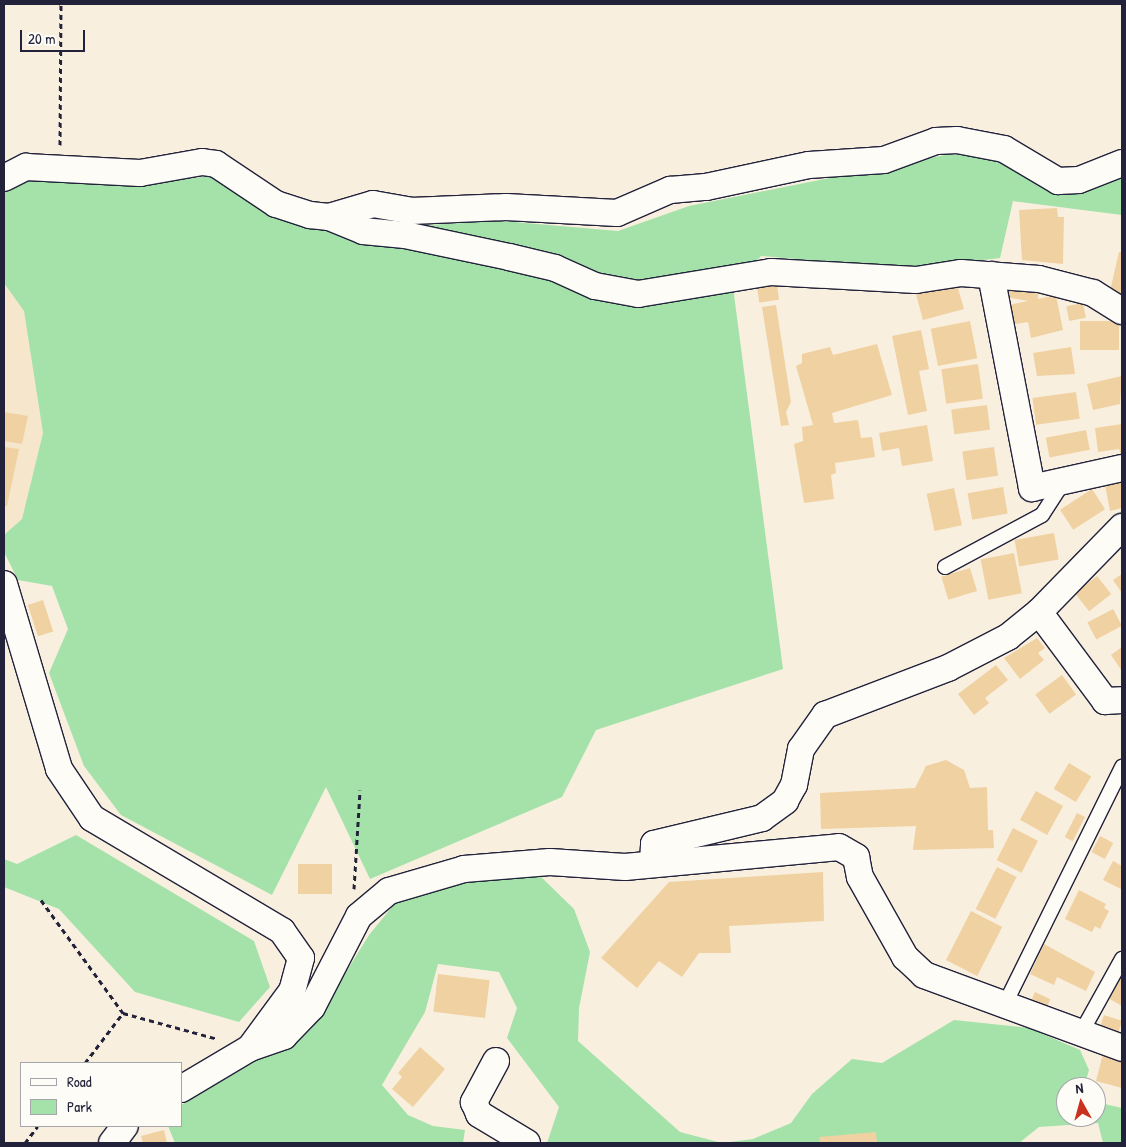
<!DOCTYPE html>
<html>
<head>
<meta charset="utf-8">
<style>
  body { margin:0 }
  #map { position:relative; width:1126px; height:1147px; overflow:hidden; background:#f9efde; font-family:"Patrick Hand",sans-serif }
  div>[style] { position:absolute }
  .built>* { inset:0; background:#f6e6cc }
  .green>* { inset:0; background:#a4e2aa }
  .building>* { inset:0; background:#f0d1a2; transform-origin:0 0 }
  .path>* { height:3px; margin-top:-1.5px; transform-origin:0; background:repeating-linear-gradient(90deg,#22223b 0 5px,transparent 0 9px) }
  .roads { filter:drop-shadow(1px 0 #22223b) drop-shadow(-1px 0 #22223b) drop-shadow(0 1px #22223b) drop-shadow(0 -1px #22223b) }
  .service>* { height:14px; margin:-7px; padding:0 7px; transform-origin:7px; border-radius:7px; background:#fdfcf7 }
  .minor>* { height:26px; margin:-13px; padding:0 13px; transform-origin:13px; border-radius:13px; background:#fdfcf7 }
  span { translate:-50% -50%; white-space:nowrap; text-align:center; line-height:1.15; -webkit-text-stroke:4.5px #fdfcf7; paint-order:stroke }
  .frame { position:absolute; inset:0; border:5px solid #22223b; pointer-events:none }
  .legend { position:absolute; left:20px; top:1062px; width:162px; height:65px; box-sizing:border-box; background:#fdfcf7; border:1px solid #a5a5ac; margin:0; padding:6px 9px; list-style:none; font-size:15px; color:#22223b }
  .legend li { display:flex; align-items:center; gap:10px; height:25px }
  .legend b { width:25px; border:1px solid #a5a5ac }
  .north { position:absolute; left:1056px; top:1077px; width:50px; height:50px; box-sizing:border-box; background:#fdfcf7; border:1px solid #a5a5ac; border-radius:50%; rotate:353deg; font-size:14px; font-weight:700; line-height:20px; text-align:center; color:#22223b }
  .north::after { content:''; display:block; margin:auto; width:18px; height:22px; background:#c8321e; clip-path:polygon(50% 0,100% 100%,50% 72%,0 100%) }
  .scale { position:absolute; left:20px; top:30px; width:65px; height:22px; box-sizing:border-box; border:2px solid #22223b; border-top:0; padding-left:6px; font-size:15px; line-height:18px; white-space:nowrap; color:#22223b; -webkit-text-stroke:4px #fdfcf7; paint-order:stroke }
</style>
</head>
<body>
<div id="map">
  <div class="built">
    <i style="clip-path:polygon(4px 283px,24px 311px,43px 433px,22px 519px,4px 535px)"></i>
  </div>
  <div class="green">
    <i style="clip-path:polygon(950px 154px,1002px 160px,1055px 191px,1122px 174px,1122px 215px,1013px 201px,1000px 258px,907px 269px,761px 256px,733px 287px,783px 669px,596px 730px,562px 797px,370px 879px,326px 787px,272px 895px,121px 815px,84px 766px,49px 673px,68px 629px,52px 586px,18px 580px,4px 552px,4px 535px,22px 519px,43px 433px,24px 311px,4px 283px,4px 187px,48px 175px,142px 185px,209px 176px,290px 221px,332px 230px,501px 221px,618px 231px,689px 206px)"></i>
    <i style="clip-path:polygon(76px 835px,254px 941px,270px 987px,239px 1022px,135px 992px,59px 909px,4px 887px,4px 859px,17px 864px)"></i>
    <i style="clip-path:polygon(536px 872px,574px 909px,590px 952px,579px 1008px,578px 1041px,680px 1132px,722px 1143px,753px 1139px,791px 1123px,812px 1094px,852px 1059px,882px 1063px,954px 1020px,1029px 1028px,1080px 1050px,1089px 1070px,1084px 1087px,1066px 1087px,1066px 1117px,1096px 1117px,1096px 1102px,1122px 1108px,1122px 1143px,1103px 1143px,1098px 1123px,1039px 1127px,1019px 1143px,547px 1143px,559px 1107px,507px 1038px,517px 1008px,499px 972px,438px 964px,425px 1012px,382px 1085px,408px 1115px,433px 1126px,465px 1130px,463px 1143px,175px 1143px,168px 1126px,181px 1126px,181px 1105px,311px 1029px,369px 935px,396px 902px,433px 881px)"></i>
  </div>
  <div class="building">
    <i style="clip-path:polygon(1057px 208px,1058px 217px,1064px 217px,1063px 264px,1022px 260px,1019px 210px)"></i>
    <i style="clip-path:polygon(1119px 252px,1122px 252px,1122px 294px,1110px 291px)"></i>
    <i style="left:776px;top:278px;width:22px;height:20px;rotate:82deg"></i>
    <i style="clip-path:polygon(957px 285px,964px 309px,923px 320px,915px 291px)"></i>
    <i style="clip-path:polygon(1009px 285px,1038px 290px,1038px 299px,1056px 295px,1063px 330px,1031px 338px,1028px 322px,1009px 325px,1004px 306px,1028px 301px,1006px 297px)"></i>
    <i style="left:1083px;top:303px;width:15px;height:17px;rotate:79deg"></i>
    <i style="clip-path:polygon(776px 305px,791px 402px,786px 412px,789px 425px,781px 426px,762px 307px)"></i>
    <i style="left:970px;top:321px;width:38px;height:40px;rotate:79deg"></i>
    <i style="left:1080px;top:321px;width:39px;height:29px"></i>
    <i style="clip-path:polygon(921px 330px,929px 369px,919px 371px,927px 411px,908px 415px,892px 336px)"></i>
    <i style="clip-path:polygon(877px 344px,892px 395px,832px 413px,834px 423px,858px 420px,861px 438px,872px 437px,875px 457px,835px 463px,836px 473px,831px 475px,834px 499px,804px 503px,794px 444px,803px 441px,802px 427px,813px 425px,796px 366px,802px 363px,802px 354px,830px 347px,833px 355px)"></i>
    <i style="clip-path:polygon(1071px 347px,1075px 374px,1037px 376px,1033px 353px)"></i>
    <i style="left:978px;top:364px;width:35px;height:37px;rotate:82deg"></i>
    <i style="clip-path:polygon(1122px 376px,1120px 404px,1093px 410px,1087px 384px)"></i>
    <i style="left:1076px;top:392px;width:27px;height:44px;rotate:82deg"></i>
    <i style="left:987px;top:405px;width:25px;height:36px;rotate:83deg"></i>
    <i style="clip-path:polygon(4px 412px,28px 416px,22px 444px,4px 441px)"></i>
    <i style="clip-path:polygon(1122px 424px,1122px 457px,1119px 449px,1098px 452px,1095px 428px)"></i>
    <i style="clip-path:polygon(927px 425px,933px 461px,902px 466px,899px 448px,882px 451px,879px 433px)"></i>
    <i style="left:1086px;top:430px;width:20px;height:41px;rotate:79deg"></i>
    <i style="clip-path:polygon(4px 447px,19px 449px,7px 506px,4px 506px)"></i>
    <i style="left:994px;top:447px;width:29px;height:32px;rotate:82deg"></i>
    <i style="clip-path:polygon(1122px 481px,1122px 508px,1110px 511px,1105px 485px)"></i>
    <i style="left:1003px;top:487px;width:27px;height:36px;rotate:80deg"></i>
    <i style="left:954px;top:488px;width:38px;height:28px;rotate:78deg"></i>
    <i style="left:1092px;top:489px;width:24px;height:38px;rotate:57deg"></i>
    <i style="left:1054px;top:533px;width:27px;height:40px;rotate:80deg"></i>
    <i style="left:1014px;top:553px;width:41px;height:34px;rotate:79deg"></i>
    <i style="left:970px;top:568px;width:24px;height:30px;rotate:73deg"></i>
    <i style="clip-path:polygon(1122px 574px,1122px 593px,1113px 580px)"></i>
    <i style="left:1097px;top:576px;width:23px;height:28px;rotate:52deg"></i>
    <i style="left:43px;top:600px;width:33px;height:16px;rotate:72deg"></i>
    <i style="left:1113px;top:609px;width:19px;height:29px;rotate:62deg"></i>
    <i style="clip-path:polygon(1037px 638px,1045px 648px,1038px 653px,1044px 660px,1020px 679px,1004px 658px)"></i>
    <i style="clip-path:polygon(1122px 647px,1122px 671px,1111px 655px)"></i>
    <i style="clip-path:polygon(996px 665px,1008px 680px,985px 698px,989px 703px,974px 715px,958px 694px)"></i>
    <i style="left:1062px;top:675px;width:24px;height:33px;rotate:54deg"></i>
    <i style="clip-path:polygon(946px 760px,964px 770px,970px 788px,987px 787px,988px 830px,993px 830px,994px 848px,913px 850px,916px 826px,821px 829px,820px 793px,915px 788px,926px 766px)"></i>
    <i style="left:1069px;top:763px;width:26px;height:30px;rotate:31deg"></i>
    <i style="left:1036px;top:791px;width:31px;height:33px;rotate:29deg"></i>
    <i style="left:1077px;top:813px;width:9px;height:27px;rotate:27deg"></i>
    <i style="left:1013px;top:828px;width:28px;height:36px;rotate:27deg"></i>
    <i style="left:1100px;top:836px;width:15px;height:18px;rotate:28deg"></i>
    <i style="clip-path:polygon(1113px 861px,1122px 866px,1121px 889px,1103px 880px)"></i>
    <i style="left:298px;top:864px;width:34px;height:30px"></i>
    <i style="left:997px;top:867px;width:22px;height:47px;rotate:27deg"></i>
    <i style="clip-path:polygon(823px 872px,824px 921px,729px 926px,731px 953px,699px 953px,682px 977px,659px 961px,637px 988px,601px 958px,669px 882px)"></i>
    <i style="clip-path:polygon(1079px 890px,1106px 904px,1104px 908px,1109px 911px,1100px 929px,1095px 926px,1092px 932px,1065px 919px)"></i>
    <i style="left:971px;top:911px;width:35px;height:55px;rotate:27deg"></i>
    <i style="clip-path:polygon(1044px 944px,1095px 972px,1086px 991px,1057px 977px,1054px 985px,1030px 974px)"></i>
    <i style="left:438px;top:974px;width:52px;height:38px;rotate:7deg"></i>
    <i style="clip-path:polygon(1122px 975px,1122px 1006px,1108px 998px)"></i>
    <i style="left:1035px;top:992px;width:17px;height:9px;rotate:25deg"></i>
    <i style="left:1104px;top:1015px;width:19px;height:11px;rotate:18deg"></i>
    <i style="clip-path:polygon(420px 1047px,445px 1069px,413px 1107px,392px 1089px,402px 1077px,398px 1073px)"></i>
    <i style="clip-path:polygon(1103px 1054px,1122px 1059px,1122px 1088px,1096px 1081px)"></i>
    <i style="clip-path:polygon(164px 1130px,167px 1143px,143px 1143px,141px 1136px)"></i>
    <i style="clip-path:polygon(876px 1132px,877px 1143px,820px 1143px,819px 1137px)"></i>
  </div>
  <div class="path">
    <i style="left:60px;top:145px;width:141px;rotate:-89.6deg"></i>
    <i style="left:354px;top:889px;width:99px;rotate:-86.5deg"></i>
    <i style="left:41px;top:900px;width:140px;rotate:54deg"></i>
    <i style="left:123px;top:1013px;width:98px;rotate:15.3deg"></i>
    <i style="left:85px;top:1063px;width:63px;rotate:-52.8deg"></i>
    <i style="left:25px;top:1143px;width:21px;rotate:-53deg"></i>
  </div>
  <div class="roads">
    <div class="service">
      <i style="left:945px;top:567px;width:110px;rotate:-28.2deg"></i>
      <i style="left:1042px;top:515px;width:40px;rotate:-57.1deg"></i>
      <i style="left:1004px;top:1006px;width:267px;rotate:-63.7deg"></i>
      <i style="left:1081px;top:1033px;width:85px;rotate:-61deg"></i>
    </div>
    <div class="minor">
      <i style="left:4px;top:178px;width:25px;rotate:-27deg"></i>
      <i style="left:26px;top:167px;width:114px;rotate:3deg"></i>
      <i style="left:140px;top:173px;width:63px;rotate:-10.1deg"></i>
      <i style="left:202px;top:162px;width:14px;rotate:8deg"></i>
      <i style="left:216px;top:164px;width:72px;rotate:33.7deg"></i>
      <i style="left:276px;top:204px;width:36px;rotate:18deg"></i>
      <i style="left:310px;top:215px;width:19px;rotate:6deg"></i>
      <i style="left:329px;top:217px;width:46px;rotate:-16.5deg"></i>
      <i style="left:373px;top:204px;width:39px;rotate:10deg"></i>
      <i style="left:411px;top:211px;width:95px;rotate:-2.4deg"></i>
      <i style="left:506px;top:207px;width:111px;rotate:3.1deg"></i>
      <i style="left:617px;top:213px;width:58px;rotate:-23.5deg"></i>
      <i style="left:670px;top:190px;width:36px;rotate:-5deg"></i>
      <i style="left:706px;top:187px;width:105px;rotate:-12.1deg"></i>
      <i style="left:809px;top:165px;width:75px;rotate:-3.8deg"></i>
      <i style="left:884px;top:160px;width:55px;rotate:-20.1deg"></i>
      <i style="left:936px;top:141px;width:21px;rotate:-3deg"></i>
      <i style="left:957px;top:140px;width:48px;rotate:10.8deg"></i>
      <i style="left:1004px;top:149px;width:63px;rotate:30.7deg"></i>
      <i style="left:1058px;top:181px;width:21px;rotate:-3deg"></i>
      <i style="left:1079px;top:180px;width:46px;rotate:-21.6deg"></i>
      <i style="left:329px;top:217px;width:37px;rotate:22deg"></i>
      <i style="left:363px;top:231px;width:42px;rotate:5.4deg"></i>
      <i style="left:405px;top:235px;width:106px;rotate:11.9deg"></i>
      <i style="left:509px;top:257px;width:47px;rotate:13.4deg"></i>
      <i style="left:555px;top:268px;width:44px;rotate:24.2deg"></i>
      <i style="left:595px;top:286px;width:44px;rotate:10.5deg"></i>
      <i style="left:638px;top:294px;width:135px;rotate:-9.4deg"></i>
      <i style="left:771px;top:272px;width:145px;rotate:3.2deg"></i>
      <i style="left:916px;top:280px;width:46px;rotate:-8.8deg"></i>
      <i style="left:961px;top:273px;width:78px;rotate:4.4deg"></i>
      <i style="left:1039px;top:279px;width:56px;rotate:14.5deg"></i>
      <i style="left:1093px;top:293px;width:34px;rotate:32deg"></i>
      <i style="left:991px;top:275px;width:217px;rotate:79.1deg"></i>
      <i style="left:1032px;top:488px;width:92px;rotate:-12.5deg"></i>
      <i style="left:4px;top:584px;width:193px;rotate:73.4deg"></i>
      <i style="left:59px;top:769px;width:59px;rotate:56deg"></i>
      <i style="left:92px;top:818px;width:221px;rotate:30.7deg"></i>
      <i style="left:282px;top:931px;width:33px;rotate:55deg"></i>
      <i style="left:301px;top:958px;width:34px;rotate:105deg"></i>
      <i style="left:292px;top:991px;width:71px;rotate:126.4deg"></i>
      <i style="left:1039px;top:612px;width:111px;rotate:53.4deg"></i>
      <i style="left:1105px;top:701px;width:17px;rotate:-3deg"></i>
      <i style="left:653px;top:864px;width:20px;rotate:-87deg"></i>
      <i style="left:654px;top:844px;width:111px;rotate:-13.5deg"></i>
      <i style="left:762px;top:818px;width:29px;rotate:-36deg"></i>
      <i style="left:785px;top:801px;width:18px;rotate:-61deg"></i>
      <i style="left:794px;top:785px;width:37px;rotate:-79deg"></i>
      <i style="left:801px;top:749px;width:42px;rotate:-54.8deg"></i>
      <i style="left:825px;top:715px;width:132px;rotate:-20.9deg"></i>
      <i style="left:948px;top:668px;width:68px;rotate:-27.3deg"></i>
      <i style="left:1008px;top:637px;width:40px;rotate:-39deg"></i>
      <i style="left:1039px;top:612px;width:119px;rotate:-45.7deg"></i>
      <i style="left:496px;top:1061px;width:47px;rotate:118.2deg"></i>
      <i style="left:474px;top:1102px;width:13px;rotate:67deg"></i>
      <i style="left:479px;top:1114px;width:56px;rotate:31.1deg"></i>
      <i style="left:181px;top:1089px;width:80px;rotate:-30.7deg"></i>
      <i style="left:250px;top:1048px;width:36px;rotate:-19deg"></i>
      <i style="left:284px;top:1036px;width:40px;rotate:-46deg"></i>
      <i style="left:312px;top:1007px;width:102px;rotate:-62.7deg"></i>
      <i style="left:359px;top:916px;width:39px;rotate:-40deg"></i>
      <i style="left:389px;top:891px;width:78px;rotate:-16.3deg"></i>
      <i style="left:464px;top:869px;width:86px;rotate:-4.7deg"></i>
      <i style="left:550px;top:862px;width:75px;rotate:3.8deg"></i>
      <i style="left:625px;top:867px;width:215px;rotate:-5.3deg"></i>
      <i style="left:839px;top:847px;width:20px;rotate:30deg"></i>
      <i style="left:856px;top:857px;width:20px;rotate:79deg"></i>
      <i style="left:860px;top:877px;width:92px;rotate:60.6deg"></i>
      <i style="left:905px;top:957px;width:26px;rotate:43deg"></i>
      <i style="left:924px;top:975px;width:211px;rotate:20.2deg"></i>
      <i style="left:112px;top:1143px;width:21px;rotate:-53deg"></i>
    </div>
  </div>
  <div class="frame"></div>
  <ul class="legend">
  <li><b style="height:6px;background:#fdfcf7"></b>Road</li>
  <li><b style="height:14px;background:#a4e2aa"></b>Park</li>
  </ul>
  <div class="north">N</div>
  <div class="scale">20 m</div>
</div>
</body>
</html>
